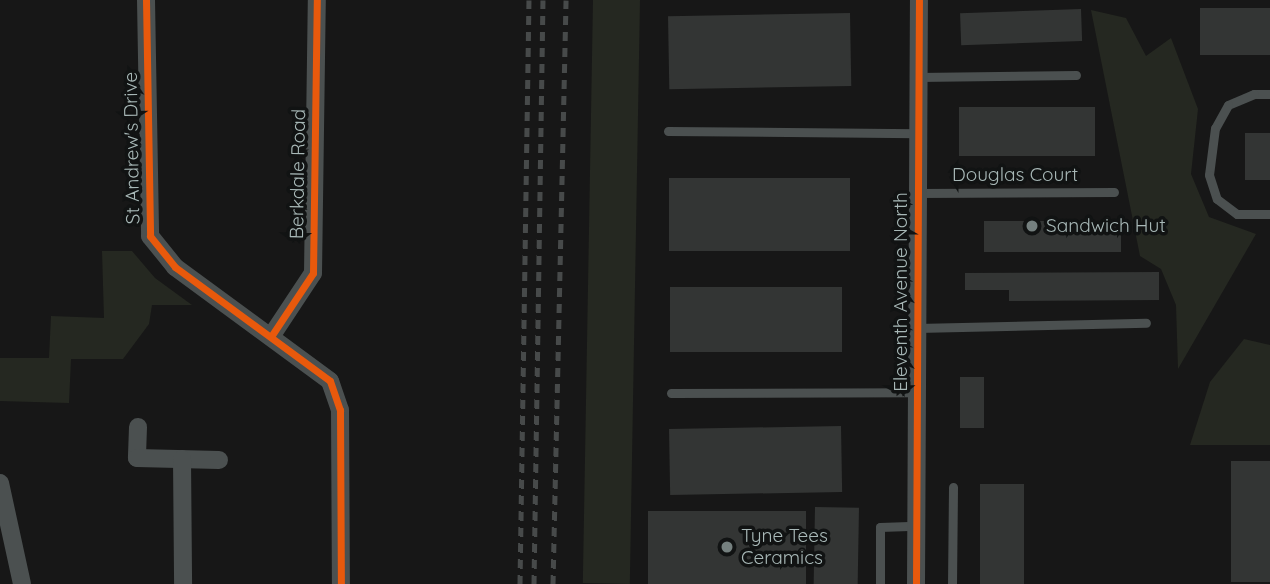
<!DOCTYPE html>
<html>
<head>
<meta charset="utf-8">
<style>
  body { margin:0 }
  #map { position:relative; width:1270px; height:584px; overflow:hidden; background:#171717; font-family:Quicksand,sans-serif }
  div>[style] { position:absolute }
  .green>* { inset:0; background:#252821; transform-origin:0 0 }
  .building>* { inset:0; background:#333534; transform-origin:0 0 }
  .lane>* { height:9px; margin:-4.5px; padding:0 4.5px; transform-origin:4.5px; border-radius:4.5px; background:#4b5050 }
  .street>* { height:18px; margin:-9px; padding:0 9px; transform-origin:9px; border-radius:9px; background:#4b5050 }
  .rail>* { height:5px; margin-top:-2.5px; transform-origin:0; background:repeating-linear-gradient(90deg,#474a4a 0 9px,transparent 0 16px) }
  .cycleway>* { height:7px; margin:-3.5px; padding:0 3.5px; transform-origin:3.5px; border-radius:3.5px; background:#e8590c }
  .dots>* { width:19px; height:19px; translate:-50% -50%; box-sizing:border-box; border:4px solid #111313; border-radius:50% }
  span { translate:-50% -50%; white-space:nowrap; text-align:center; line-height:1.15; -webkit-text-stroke:7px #111313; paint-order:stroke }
  .street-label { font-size:19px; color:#a8b8b7 }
  .poi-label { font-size:19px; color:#a8b8b7 }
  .left { translate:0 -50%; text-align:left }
</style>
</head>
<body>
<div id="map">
  <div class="green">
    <i style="left:640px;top:0;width:584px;height:47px;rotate:91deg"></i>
    <i style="clip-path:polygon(1091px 10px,1126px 18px,1146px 56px,1171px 38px,1198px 109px,1191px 174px,1209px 217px,1256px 234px,1178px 369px,1176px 305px,1161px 269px,1140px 256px)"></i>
    <i style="clip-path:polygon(102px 251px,132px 251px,155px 278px,192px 305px,152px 305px,149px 324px,123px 359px,71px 359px,69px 403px,0 401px,0 358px,49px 358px,51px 316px,104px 318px)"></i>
    <i style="clip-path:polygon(1244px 339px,1270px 345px,1270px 445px,1190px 445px,1210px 382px)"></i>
  </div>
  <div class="building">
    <i style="left:1270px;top:8px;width:47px;height:70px;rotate:90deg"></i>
    <i style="left:1081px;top:9px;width:32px;height:121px;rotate:88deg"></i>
    <i style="left:850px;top:13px;width:73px;height:182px;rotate:89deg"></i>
    <i style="left:959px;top:107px;width:136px;height:49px"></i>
    <i style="left:1245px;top:133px;width:25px;height:47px"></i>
    <i style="left:669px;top:178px;width:181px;height:73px"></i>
    <i style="left:984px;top:221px;width:137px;height:31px"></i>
    <i style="clip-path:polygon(1159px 272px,1159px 300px,1009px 301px,1009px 290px,965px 290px,965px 273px)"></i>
    <i style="left:670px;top:287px;width:172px;height:65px"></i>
    <i style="left:960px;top:377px;width:24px;height:51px"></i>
    <i style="left:841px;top:426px;width:66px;height:172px;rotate:89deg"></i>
    <i style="left:1231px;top:461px;width:39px;height:121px"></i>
    <i style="left:980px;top:484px;width:44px;height:100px"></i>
    <i style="left:815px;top:507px;width:44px;height:77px;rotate:1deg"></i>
    <i style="left:648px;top:511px;width:158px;height:73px"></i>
  </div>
  <div class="lane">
    <i style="left:918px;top:77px;width:158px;rotate:-0.7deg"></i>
    <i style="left:1270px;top:94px;width:16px;rotate:180deg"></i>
    <i style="left:1254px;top:94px;width:28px;rotate:157deg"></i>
    <i style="left:1228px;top:105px;width:26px;rotate:119deg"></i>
    <i style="left:1215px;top:128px;width:47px;rotate:97.3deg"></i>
    <i style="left:1209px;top:175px;width:25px;rotate:72deg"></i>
    <i style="left:1217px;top:199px;width:25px;rotate:37deg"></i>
    <i style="left:1237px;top:214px;width:33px"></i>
    <i style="left:668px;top:131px;width:250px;rotate:0.5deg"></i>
    <i style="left:918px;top:193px;width:196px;rotate:-0.3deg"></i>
    <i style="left:917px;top:328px;width:229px;rotate:-1.3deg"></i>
    <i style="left:671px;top:393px;width:246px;rotate:-0.2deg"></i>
    <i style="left:880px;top:584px;width:57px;rotate:-90deg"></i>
    <i style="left:880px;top:527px;width:36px;rotate:-2deg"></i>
    <i style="left:952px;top:584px;width:97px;rotate:-89.4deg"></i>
  </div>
  <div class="street">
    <i style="left:146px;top:0;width:236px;rotate:89deg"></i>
    <i style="left:150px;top:236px;width:40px;rotate:51deg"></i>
    <i style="left:175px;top:267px;width:192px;rotate:36.3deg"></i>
    <i style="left:330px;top:381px;width:31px;rotate:71deg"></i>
    <i style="left:340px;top:410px;width:174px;rotate:89.7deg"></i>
    <i style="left:272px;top:335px;width:74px;rotate:-56.5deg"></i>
    <i style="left:313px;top:273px;width:273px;rotate:-89.2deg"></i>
    <i style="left:138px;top:427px;width:31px;rotate:92deg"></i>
    <i style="left:137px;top:458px;width:82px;rotate:1.4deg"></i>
    <i style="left:182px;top:459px;width:125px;rotate:89.5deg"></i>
    <i style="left:0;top:483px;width:103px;rotate:77.7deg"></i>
    <i style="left:916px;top:584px;width:584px;rotate:-89.71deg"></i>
  </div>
  <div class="rail">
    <i style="left:520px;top:584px;width:584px;rotate:-89.12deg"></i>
    <i style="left:534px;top:584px;width:584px;rotate:-89.12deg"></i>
    <i style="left:553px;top:584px;width:584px;rotate:-88.72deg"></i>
  </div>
  <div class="cycleway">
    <i style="left:146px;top:0;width:236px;rotate:89deg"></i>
    <i style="left:150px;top:236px;width:40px;rotate:51deg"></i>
    <i style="left:175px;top:267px;width:192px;rotate:36.3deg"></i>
    <i style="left:330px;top:381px;width:31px;rotate:71deg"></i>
    <i style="left:340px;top:410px;width:174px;rotate:89.7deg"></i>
    <i style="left:272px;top:335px;width:74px;rotate:-56.5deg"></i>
    <i style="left:313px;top:273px;width:273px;rotate:-89.2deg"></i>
    <i style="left:916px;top:584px;width:584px;rotate:-89.71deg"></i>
  </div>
  <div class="dots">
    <i style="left:1032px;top:226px;background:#75807f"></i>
    <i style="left:727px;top:547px;background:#75807f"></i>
  </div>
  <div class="street-label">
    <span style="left:132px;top:148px;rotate:-91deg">St Andrew's Drive</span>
    <span style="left:298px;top:174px;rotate:-89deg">Berkdale Road</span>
    <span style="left:1015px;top:175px">Douglas Court</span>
    <span style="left:901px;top:292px;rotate:-90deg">Eleventh Avenue North</span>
  </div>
  <div class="poi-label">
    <span class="left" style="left:1046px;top:226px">Sandwich Hut</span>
    <span class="left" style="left:741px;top:547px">Tyne Tees<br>Ceramics</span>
  </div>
</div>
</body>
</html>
